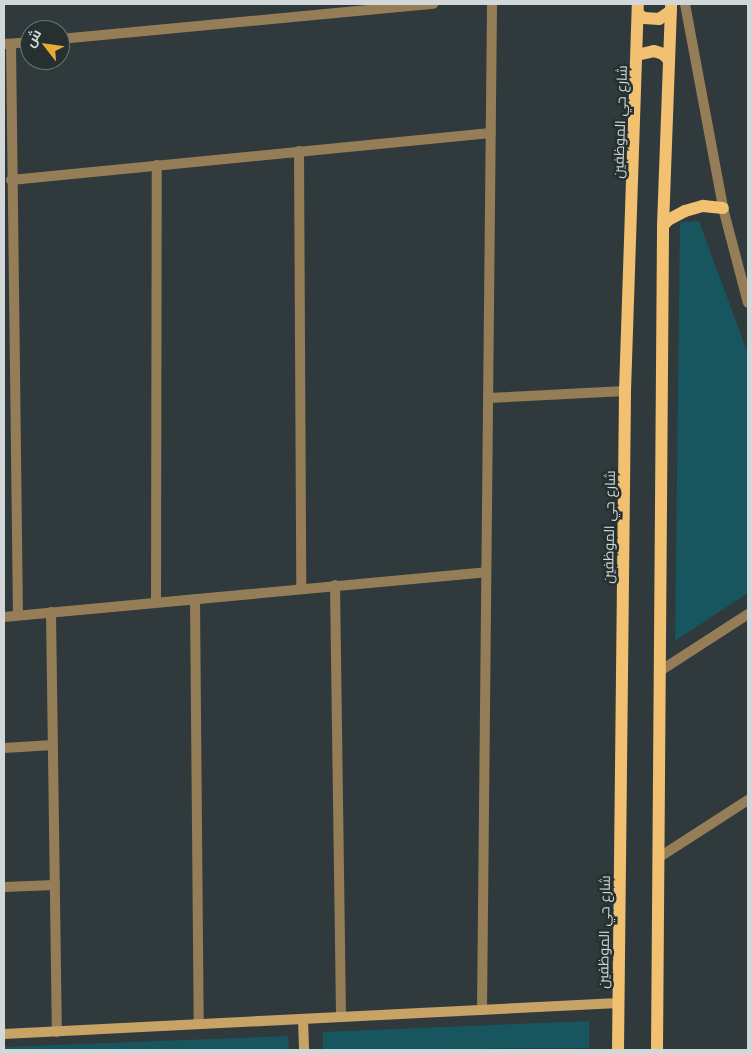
<!DOCTYPE html>
<html>
<head>
<meta charset="utf-8">
<style>
  body { margin:0 }
  #map { position:relative; width:752px; height:1054px; overflow:hidden; background:#303a3c; font-family:Arial,Cairo,sans-serif }
  div>[style] { position:absolute }
  .green>* { inset:0; background:#17555f }
  .street>* { height:10px; margin:-5px; padding:0 5px; transform-origin:5px; border-radius:5px; background:#947d57 }
  .secondary>* { height:10px; margin:-5px; padding:0 5px; transform-origin:5px; border-radius:5px; background:#c8a366 }
  .primary>* { height:12px; margin:-6px; padding:0 6px; transform-origin:6px; border-radius:6px; background:#f1c070 }
  span { translate:-50% -50%; white-space:nowrap; text-align:center; line-height:1.15; -webkit-text-stroke:5px #263031; paint-order:stroke }
  .street-label { font-size:14px; color:#d2d8d9 }
  .frame { position:absolute; inset:0; border:5px solid #d2d8d9; pointer-events:none }
  .north { position:absolute; left:20px; top:20px; width:50px; height:50px; box-sizing:border-box; background:#263031; border:1px solid #6b7374; border-radius:50%; rotate:300deg; font-size:14px; font-weight:700; line-height:20px; text-align:center; color:#d2d8d9 }
  .north::after { content:''; display:block; margin:auto; width:18px; height:22px; background:#e9ab38; clip-path:polygon(50% 0,100% 100%,50% 72%,0 100%) }
</style>
</head>
<body>
<div id="map">
  <div class="green">
    <i style="clip-path:polygon(699px 221px,748px 354px,748px 593px,675px 641px,680px 222px)"></i>
    <i style="clip-path:polygon(589px 1021px,589px 1048px,323px 1050px,323px 1032px)"></i>
    <i style="clip-path:polygon(288px 1036px,289px 1050px,4px 1050px,4px 1047px)"></i>
  </div>
  <div class="street">
    <i style="left:685px;top:4px;width:208px;rotate:79.4deg"></i>
    <i style="left:723px;top:208px;width:98px;rotate:75.3deg"></i>
    <i style="left:60px;top:39px;width:375px;rotate:-5.4deg"></i>
    <i style="left:4px;top:44px;width:26px;rotate:-4deg"></i>
    <i style="left:11px;top:44px;width:571px;rotate:89.3deg"></i>
    <i style="left:299px;top:151px;width:438px;rotate:89.7deg"></i>
    <i style="left:11px;top:180px;width:482px;rotate:-5.6deg"></i>
    <i style="left:488px;top:398px;width:137px;rotate:-2.9deg"></i>
    <i style="left:335px;top:585px;width:432px;rotate:89.2deg"></i>
    <i style="left:195px;top:599px;width:425px;rotate:89.5deg"></i>
    <i style="left:156px;top:602px;width:437px;rotate:-89.9deg"></i>
    <i style="left:51px;top:612px;width:420px;rotate:89.2deg"></i>
    <i style="left:4px;top:617px;width:484px;rotate:-5.3deg"></i>
    <i style="left:660px;top:671px;width:105px;rotate:-32.9deg"></i>
    <i style="left:4px;top:748px;width:49px;rotate:-3.5deg"></i>
    <i style="left:658px;top:858px;width:107px;rotate:-32.8deg"></i>
    <i style="left:4px;top:887px;width:51px;rotate:-2.2deg"></i>
    <i style="left:482px;top:1010px;width:1006px;rotate:-89.43deg"></i>
  </div>
  <div class="secondary">
    <i style="left:303px;top:1019px;width:31px;rotate:88deg"></i>
    <i style="left:4px;top:1034px;width:615px;rotate:-2.89deg"></i>
  </div>
  <div class="primary">
    <i style="left:638px;top:14px;width:7px;rotate:34deg"></i>
    <i style="left:644px;top:18px;width:15px;rotate:4deg"></i>
    <i style="left:659px;top:19px;width:14px;rotate:-34deg"></i>
    <i style="left:637px;top:55px;width:17px;rotate:-13deg"></i>
    <i style="left:654px;top:51px;width:9px;rotate:18deg"></i>
    <i style="left:663px;top:54px;width:8px;rotate:45deg"></i>
    <i style="left:663px;top:226px;width:8px;rotate:-50deg"></i>
    <i style="left:668px;top:220px;width:19px;rotate:-28deg"></i>
    <i style="left:685px;top:211px;width:19px;rotate:-16deg"></i>
    <i style="left:703px;top:206px;width:20px;rotate:6deg"></i>
    <i style="left:618px;top:1050px;width:659px;rotate:-89.39deg"></i>
    <i style="left:625px;top:391px;width:387px;rotate:-88.1deg"></i>
    <i style="left:657px;top:1050px;width:824px;rotate:-89.58deg"></i>
    <i style="left:663px;top:226px;width:222px;rotate:-87.9deg"></i>
  </div>
  <div class="street-label">
    <span style="left:620px;top:122px;rotate:-88deg">شارع حي الموظفين</span>
    <span style="left:609px;top:527px;rotate:-89deg">شارع حي الموظفين</span>
    <span style="left:604px;top:932px;rotate:-89deg">شارع حي الموظفين</span>
  </div>
  <div class="frame"></div>
  <div class="north">ش</div>
</div>
</body>
</html>
